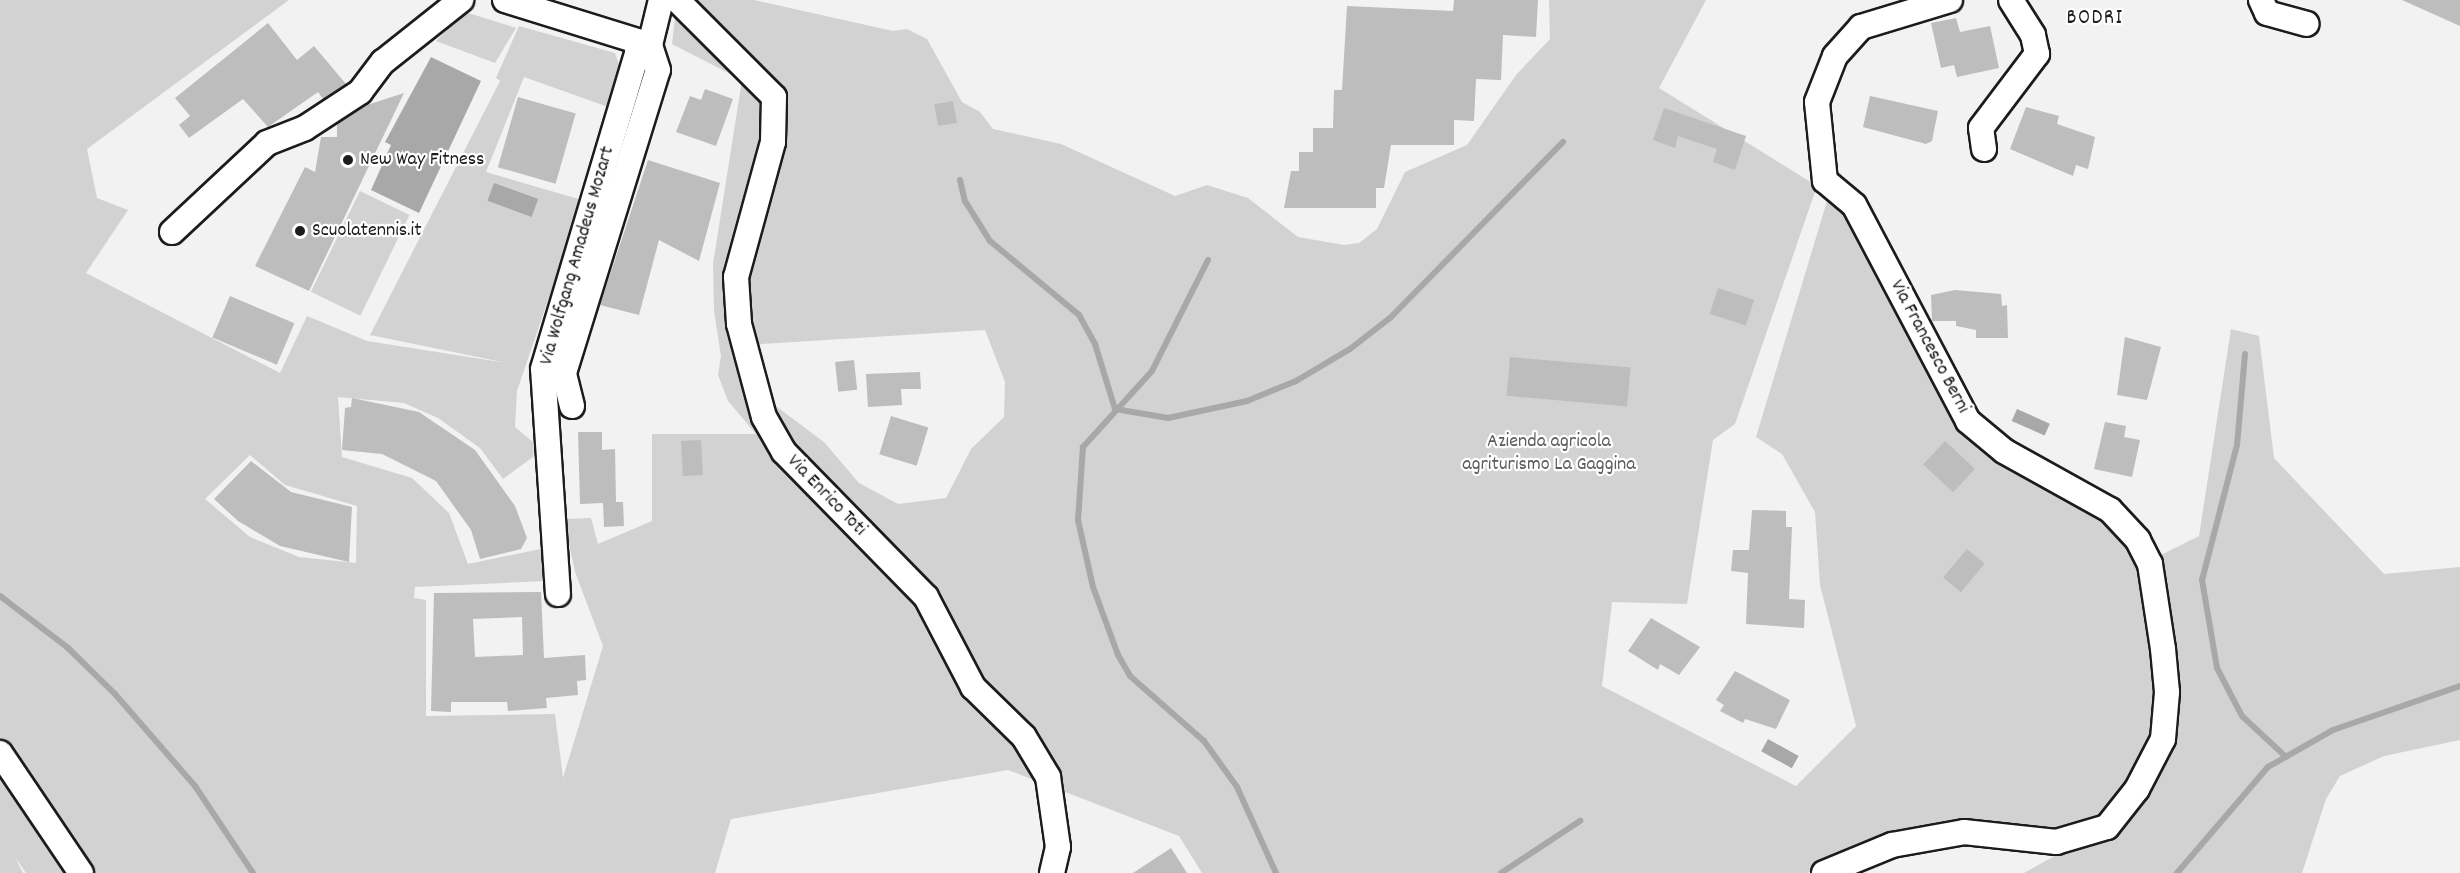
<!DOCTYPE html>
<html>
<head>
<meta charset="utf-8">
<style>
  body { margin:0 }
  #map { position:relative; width:2460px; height:873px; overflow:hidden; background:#f2f2f2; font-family:Dekko,sans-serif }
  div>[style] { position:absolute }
  .green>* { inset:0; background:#d2d2d2; transform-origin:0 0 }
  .water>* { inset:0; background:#a8a8a8; transform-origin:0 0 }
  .stream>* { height:6px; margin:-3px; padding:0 3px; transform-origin:3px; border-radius:3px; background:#a8a8a8 }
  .building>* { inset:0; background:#bdbdbd; transform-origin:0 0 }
  .roads { filter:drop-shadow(2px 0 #1c1c1c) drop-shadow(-2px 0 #1c1c1c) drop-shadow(0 2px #1c1c1c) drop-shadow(0 -2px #1c1c1c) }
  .street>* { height:24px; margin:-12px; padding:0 12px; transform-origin:12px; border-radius:12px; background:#fff }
  .dots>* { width:16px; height:16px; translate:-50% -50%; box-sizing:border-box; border:3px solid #fff; border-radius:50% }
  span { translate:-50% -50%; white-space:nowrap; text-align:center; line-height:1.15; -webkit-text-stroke:4.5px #fff; paint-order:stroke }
  .poi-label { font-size:20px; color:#1c1c1c }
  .left { translate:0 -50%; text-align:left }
  .street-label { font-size:20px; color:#1c1c1c }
  .park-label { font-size:20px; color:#5c5c5c }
  .neighbourhood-label { font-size:21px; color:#1c1c1c; letter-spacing:1.5px }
</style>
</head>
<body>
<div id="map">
  <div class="green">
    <i style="clip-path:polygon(evenodd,0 0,289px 0,87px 149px,97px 198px,128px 210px,86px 273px,280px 373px,307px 316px,367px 341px,507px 363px,370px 335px,500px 81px,496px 78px,519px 26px,615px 53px,622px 73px,611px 108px,524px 77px,486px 172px,582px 200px,517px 391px,515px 427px,534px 443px,533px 457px,503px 479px,480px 448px,438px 418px,404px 403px,338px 397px,342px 457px,412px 478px,449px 513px,468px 564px,541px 549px,546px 581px,415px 587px,414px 598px,426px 600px,426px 716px,555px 714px,563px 778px,603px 646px,575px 572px,564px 519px,591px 518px,598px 544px,652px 521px,652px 434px,756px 434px,728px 401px,718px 375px,721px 356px,714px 311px,713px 264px,742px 80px,672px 44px,677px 0,754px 0,893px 31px,907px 29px,927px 39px,962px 102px,980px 112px,993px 129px,1061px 144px,1175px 196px,1207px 185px,1248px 198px,1298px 237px,1344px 245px,1359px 243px,1377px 229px,1405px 172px,1467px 145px,1516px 75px,1550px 39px,1549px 0,1706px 0,1659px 88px,1817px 186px,1735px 424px,1713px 440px,1687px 604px,1612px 602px,1602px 686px,1796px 786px,1856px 726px,1820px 585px,1815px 512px,1782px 454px,1756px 437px,1827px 201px,1840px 198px,1966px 423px,2105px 514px,2155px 558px,2199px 536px,2231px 329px,2259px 336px,2274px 458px,2384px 574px,2460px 567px,2460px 740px,2384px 756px,2340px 776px,2326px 799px,2302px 873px,2024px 873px,2069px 848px,2055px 837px,1892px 838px,1807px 873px,1202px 873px,1179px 836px,1008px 770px,731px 819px,715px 873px,26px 873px,15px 857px,23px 873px,0 873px,0 0,985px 330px,1005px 382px,1004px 417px,971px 449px,946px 498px,898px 504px,859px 483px,824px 442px,765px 398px,748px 345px,985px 330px,0 0,250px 455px,285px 485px,357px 506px,356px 563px,299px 557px,250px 537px,205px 499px,250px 455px)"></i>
    <i style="clip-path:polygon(465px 12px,516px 28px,495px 63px,436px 41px)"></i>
    <i style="left:360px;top:191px;width:55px;height:112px;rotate:26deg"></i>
  </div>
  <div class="water">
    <i style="clip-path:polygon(431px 57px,481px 81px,419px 213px,371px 190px,391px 145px,385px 142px)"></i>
    <i style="left:494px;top:183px;width:47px;height:19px;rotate:20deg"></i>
    <i style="left:2017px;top:409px;width:36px;height:13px;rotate:24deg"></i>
    <i style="left:1768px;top:739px;width:35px;height:14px;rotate:29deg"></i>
  </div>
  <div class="stream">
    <i style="left:960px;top:180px;width:22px;rotate:77deg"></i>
    <i style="left:965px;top:201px;width:47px;rotate:58deg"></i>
    <i style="left:990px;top:241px;width:116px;rotate:39.7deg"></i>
    <i style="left:1079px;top:315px;width:33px;rotate:61deg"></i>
    <i style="left:1095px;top:344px;width:68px;rotate:72.9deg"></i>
    <i style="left:1115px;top:409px;width:54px;rotate:9.6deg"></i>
    <i style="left:1168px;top:418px;width:81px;rotate:-12.1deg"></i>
    <i style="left:1247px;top:401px;width:53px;rotate:-22.2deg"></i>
    <i style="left:1296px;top:381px;width:63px;rotate:-30.7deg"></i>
    <i style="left:1350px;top:349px;width:51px;rotate:-37.8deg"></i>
    <i style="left:1390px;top:318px;width:247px;rotate:-45.5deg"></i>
    <i style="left:1208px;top:260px;width:124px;rotate:116.8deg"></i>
    <i style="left:1152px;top:371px;width:103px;rotate:132.2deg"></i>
    <i style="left:1083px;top:447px;width:73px;rotate:93.9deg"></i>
    <i style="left:1078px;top:520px;width:69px;rotate:77.4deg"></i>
    <i style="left:1093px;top:587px;width:72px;rotate:69.8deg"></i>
    <i style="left:1118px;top:655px;width:24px;rotate:60deg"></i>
    <i style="left:1130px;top:676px;width:98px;rotate:41.3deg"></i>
    <i style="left:1204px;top:741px;width:57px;rotate:54.3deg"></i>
    <i style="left:1237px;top:787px;width:94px;rotate:65.6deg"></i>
    <i style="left:2245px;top:354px;width:91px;rotate:95deg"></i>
    <i style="left:2237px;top:445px;width:139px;rotate:104.5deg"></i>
    <i style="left:2202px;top:580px;width:89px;rotate:80.3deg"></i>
    <i style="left:2217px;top:668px;width:54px;rotate:62.5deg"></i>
    <i style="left:2242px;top:716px;width:60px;rotate:43deg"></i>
    <i style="left:0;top:596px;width:86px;rotate:37.4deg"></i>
    <i style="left:68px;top:648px;width:66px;rotate:44.4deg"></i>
    <i style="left:115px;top:694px;width:122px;rotate:49deg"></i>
    <i style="left:195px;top:786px;width:105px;rotate:56.3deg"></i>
    <i style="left:1501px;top:873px;width:95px;rotate:-33.4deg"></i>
    <i style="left:2177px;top:873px;width:140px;rotate:-49.4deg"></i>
    <i style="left:2268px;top:767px;width:75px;rotate:-29.6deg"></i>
    <i style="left:2333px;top:730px;width:134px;rotate:-19.1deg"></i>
  </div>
  <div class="building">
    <i style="clip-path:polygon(1454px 0,1538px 0,1536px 37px,1503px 35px,1501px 80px,1476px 79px,1474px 121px,1454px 120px,1454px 145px,1391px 145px,1384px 188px,1376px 188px,1376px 208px,1284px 208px,1291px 171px,1299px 171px,1299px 152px,1313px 152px,1313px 128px,1333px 128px,1334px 90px,1342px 90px,1347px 6px,1453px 11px)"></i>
    <i style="clip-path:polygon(2402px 0,2460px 0,2460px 26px)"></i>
    <i style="clip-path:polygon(1956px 18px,1960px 32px,1990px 26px,1999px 68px,1957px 77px,1954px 65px,1941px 68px,1931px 23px)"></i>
    <i style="clip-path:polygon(268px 23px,297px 60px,314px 46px,346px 84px,323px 99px,318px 92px,268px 127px,243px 99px,189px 138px,179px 125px,190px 116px,175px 98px)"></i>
    <i style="clip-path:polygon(705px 89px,733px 99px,716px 146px,676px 132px,690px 96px,701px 100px)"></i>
    <i style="clip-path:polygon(404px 93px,309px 291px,255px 266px,305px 167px,315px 172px,321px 137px,337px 137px,337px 124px,364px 106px)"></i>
    <i style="clip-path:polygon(1870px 96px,1938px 111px,1932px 141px,1926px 144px,1863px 127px)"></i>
    <i style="left:518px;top:97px;width:60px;height:73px;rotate:16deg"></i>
    <i style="left:953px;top:101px;width:22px;height:19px;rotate:80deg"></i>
    <i style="clip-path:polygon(2026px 107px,2059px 116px,2057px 124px,2095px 137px,2088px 169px,2076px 165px,2073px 176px,2010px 149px)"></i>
    <i style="clip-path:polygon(1664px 108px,1746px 136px,1735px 170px,1713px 162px,1717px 149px,1678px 136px,1675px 148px,1653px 140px)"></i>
    <i style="clip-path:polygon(648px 160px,720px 183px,699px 261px,659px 240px,639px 315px,600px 305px)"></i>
    <i style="left:1718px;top:288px;width:38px;height:27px;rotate:18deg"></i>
    <i style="clip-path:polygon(1955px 290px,2001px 294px,2002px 306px,2007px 305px,2008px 338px,1976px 338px,1976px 330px,1956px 326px,1956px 321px,1932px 321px,1931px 295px)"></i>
    <i style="left:230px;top:296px;width:70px;height:45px;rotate:23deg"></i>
    <i style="clip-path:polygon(2125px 337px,2161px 347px,2147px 400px,2117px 395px)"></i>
    <i style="left:1510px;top:357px;width:121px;height:39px;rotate:5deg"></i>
    <i style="left:854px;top:360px;width:30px;height:19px;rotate:84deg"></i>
    <i style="clip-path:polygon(920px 372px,921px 389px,901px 389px,902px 405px,868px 407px,866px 374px)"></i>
    <i style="clip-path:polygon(352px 398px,419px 412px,475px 450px,515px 506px,527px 538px,521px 549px,480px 559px,471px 530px,436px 481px,382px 454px,342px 450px,345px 408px,351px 407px)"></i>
    <i style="left:891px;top:416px;width:39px;height:40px;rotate:17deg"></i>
    <i style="clip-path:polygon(2105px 422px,2126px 426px,2124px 437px,2140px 440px,2132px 477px,2094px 469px)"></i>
    <i style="clip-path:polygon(578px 432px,602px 432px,602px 450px,615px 449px,616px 502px,623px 502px,624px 526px,604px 527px,603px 503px,580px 504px)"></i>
    <i style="left:701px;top:440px;width:35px;height:20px;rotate:87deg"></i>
    <i style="left:1945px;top:441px;width:41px;height:32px;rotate:43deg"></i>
    <i style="clip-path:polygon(251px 461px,291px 492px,352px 507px,349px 562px,280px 546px,238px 521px,214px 499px)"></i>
    <i style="clip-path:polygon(1752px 510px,1786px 511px,1786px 527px,1792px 527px,1789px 599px,1805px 600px,1804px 628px,1746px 624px,1748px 573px,1731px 571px,1733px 550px,1749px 550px)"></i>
    <i style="left:1967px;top:549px;width:23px;height:37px;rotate:40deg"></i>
    <i style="clip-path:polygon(evenodd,541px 592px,544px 658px,585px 655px,586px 680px,577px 681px,578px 695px,546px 698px,547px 708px,508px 711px,507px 702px,451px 702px,451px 712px,431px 711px,434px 593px,541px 592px,522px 617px,523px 655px,475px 657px,473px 619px,522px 617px)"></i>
    <i style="clip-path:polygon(1651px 618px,1700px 647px,1679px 675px,1660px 664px,1658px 670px,1628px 651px)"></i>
    <i style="clip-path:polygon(1735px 671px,1790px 700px,1776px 729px,1745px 719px,1743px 723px,1720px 711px,1724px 705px,1716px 700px)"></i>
    <i style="clip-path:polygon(1171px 848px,1187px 873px,1133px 873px)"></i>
  </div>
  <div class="roads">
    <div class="street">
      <i style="left:505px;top:0;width:152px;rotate:17.2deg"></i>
      <i style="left:677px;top:0;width:137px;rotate:45deg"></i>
      <i style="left:774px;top:97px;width:45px;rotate:91.3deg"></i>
      <i style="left:773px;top:142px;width:140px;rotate:105.3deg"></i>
      <i style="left:736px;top:277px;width:47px;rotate:86.3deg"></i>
      <i style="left:739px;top:324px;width:96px;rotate:75deg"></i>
      <i style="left:764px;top:417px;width:40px;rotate:60.3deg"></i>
      <i style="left:784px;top:452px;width:203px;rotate:45.6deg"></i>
      <i style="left:926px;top:597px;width:102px;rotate:62.4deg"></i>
      <i style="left:973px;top:687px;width:71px;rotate:44.4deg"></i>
      <i style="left:1024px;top:737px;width:47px;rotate:59deg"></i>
      <i style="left:1048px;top:777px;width:71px;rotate:81.9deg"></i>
      <i style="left:1058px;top:847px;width:27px;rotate:103deg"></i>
      <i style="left:2261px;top:0;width:14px;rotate:65deg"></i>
      <i style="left:2267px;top:13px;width:41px;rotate:15.4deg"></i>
      <i style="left:1984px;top:149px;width:21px;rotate:-98deg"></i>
      <i style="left:1981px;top:128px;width:93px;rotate:-52.9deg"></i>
      <i style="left:2037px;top:54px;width:19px;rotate:-102deg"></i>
      <i style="left:2033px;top:35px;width:41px;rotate:-122.2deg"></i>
      <i style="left:172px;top:232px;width:130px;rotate:-43.1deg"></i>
      <i style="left:267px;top:143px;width:41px;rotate:-21.5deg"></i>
      <i style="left:305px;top:128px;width:66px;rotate:-33.2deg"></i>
      <i style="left:360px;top:92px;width:38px;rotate:-53deg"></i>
      <i style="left:383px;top:62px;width:100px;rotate:-38.5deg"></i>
      <i style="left:572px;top:406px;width:34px;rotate:-104deg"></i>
      <i style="left:564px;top:373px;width:317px;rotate:-72.8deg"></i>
      <i style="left:658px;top:70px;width:26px;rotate:-108deg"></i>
      <i style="left:558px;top:594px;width:225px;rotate:-93.8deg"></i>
      <i style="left:543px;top:369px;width:330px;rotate:-73.4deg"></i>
      <i style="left:637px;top:53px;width:15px;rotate:-32deg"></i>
      <i style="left:650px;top:45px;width:46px;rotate:-76.3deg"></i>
      <i style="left:0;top:753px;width:145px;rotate:56deg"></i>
      <i style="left:1824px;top:873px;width:74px;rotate:-22.4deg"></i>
      <i style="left:1892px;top:845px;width:73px;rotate:-10.2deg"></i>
      <i style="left:1964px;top:832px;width:93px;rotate:6.2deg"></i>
      <i style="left:2056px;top:842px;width:53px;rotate:-16.4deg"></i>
      <i style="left:2107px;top:827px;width:48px;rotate:-51.7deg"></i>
      <i style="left:2137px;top:789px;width:56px;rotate:-62.5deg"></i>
      <i style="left:2163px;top:739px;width:47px;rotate:-85.1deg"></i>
      <i style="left:2167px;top:692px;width:43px;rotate:-95.3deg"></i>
      <i style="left:2163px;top:649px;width:86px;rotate:-98.7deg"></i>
      <i style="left:2150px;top:564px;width:27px;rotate:-117deg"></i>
      <i style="left:2138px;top:540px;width:41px;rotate:-133deg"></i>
      <i style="left:2110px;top:510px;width:121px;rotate:-150.9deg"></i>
      <i style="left:2004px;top:451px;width:47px;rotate:-140.2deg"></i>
      <i style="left:1968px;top:421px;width:244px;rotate:-117.8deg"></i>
      <i style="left:1854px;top:205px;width:38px;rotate:-140deg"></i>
      <i style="left:1825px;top:181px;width:79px;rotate:-95.8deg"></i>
      <i style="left:1817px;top:102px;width:49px;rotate:-68.6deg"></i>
      <i style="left:1835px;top:56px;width:39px;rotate:-48deg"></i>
      <i style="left:1861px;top:27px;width:93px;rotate:-16.9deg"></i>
    </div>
  </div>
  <div class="dots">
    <i style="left:348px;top:160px;background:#1c1c1c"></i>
    <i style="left:300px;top:231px;background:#1c1c1c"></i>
  </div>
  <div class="poi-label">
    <span class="left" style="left:360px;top:160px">New Way Fitness</span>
    <span class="left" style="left:312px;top:231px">Scuolatennis.it</span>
  </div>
  <div class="street-label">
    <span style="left:578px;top:256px;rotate:-74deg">Via Wolfgang Amadeus Mozart</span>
    <span style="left:1929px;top:347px;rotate:62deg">Via Francesco Berni</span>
    <span style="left:826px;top:496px;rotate:46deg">Via Enrico Toti</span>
  </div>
  <div class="park-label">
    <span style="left:1549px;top:454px">Azienda agricola<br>agriturismo La Gaggina</span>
  </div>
  <div class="neighbourhood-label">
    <span style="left:2095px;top:19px">BODRI</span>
  </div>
</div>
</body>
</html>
